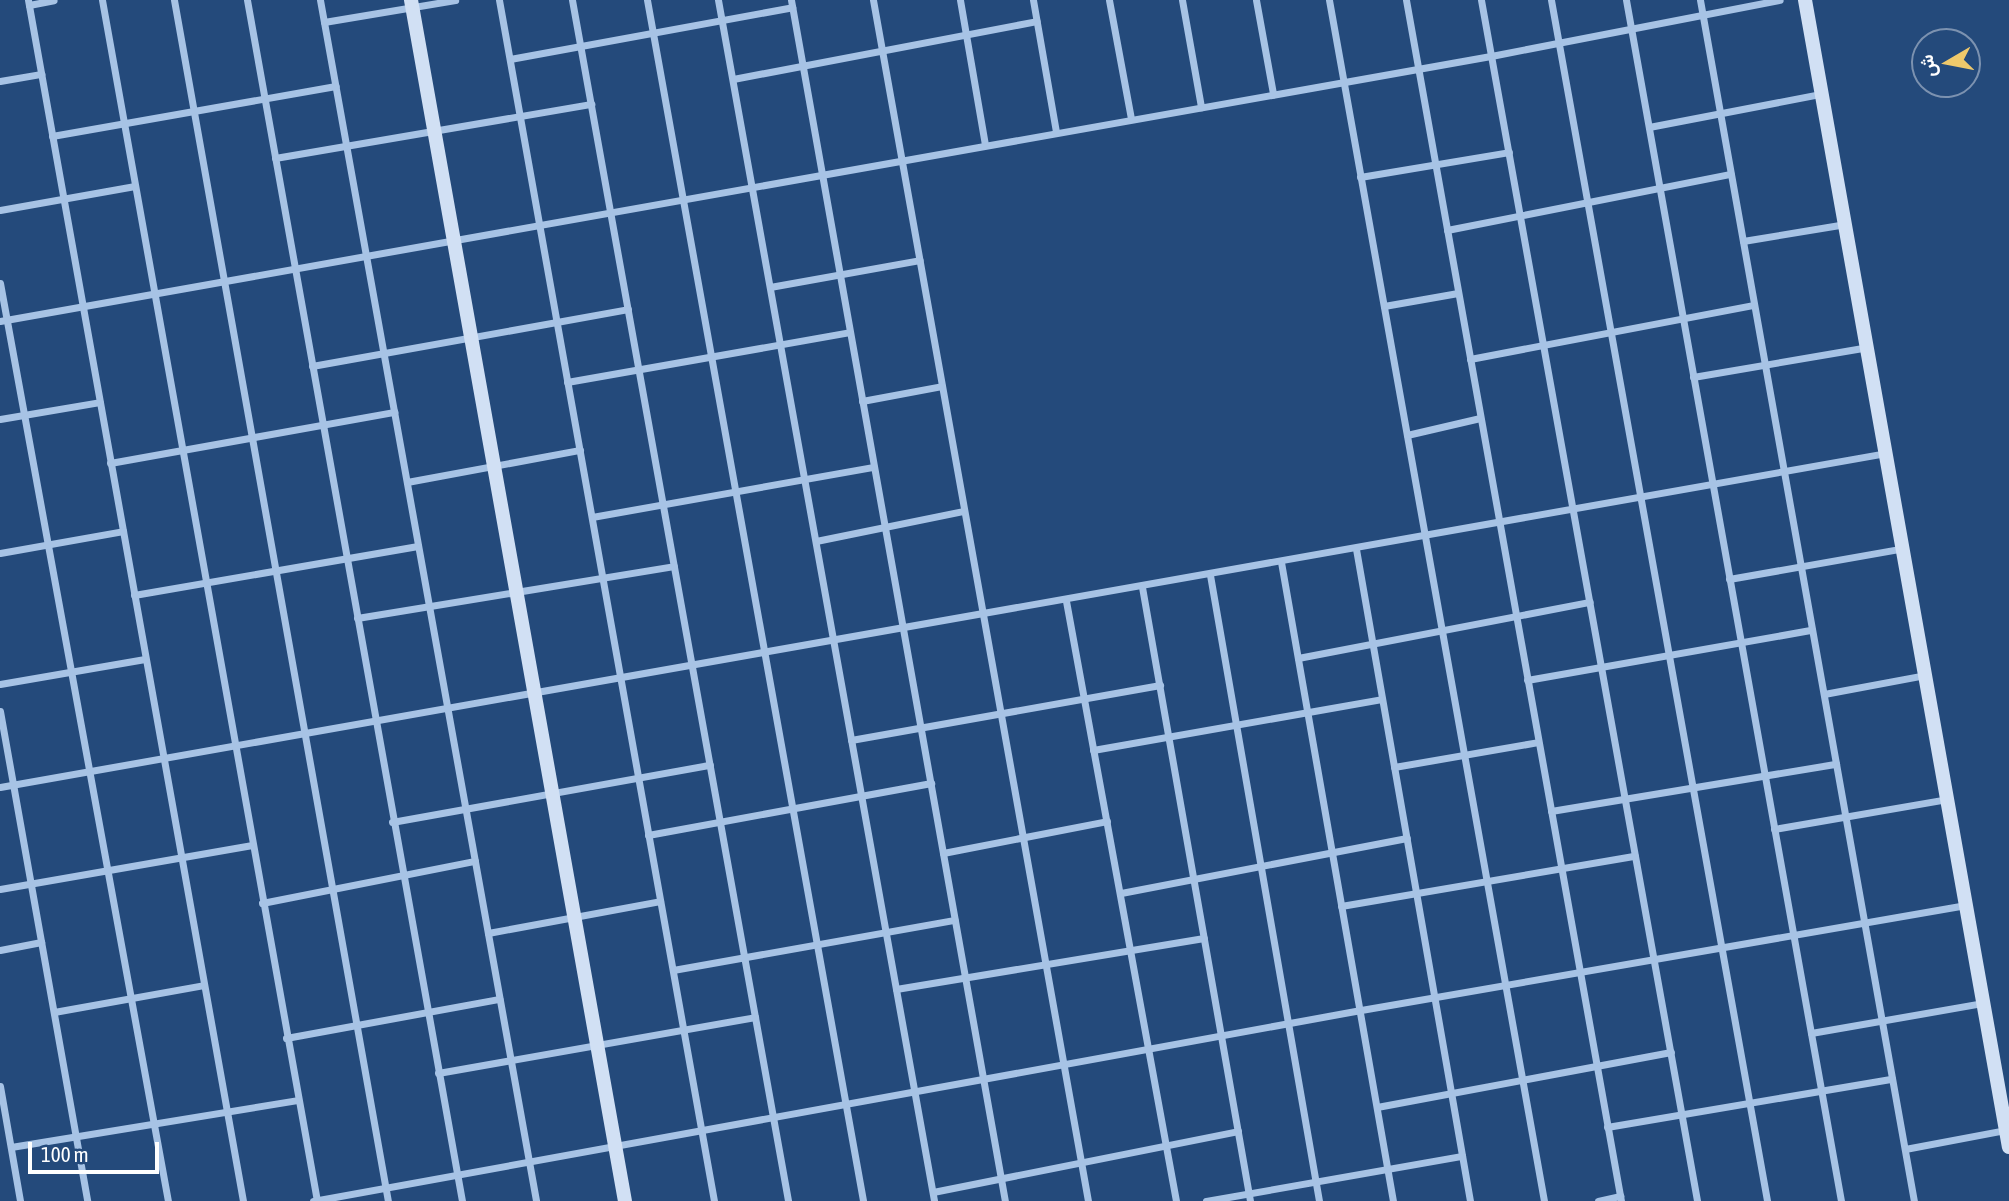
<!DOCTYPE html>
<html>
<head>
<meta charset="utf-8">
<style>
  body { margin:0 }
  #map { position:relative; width:2009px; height:1201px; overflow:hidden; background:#244a7b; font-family:"Asap Condensed",Vazirmatn,sans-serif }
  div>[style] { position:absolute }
  .street>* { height:7px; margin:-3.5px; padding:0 3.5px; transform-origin:3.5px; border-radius:3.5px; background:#a7c3e5 }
  .secondary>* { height:14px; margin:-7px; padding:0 7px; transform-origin:7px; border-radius:7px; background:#d1e0f4 }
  span { translate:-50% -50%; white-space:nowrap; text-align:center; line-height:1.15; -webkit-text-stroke:5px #244a7b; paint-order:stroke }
  .north { position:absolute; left:1911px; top:28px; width:70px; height:70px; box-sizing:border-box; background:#244a7b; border:2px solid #7c92b0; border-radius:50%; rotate:260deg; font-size:19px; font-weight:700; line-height:28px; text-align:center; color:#fff }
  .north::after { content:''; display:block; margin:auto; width:24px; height:32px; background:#efc96b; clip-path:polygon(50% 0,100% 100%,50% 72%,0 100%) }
  .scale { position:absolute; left:28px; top:1142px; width:131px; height:32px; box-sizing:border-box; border:4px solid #fff; border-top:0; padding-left:9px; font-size:21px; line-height:24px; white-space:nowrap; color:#fff; -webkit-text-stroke:5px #244a7b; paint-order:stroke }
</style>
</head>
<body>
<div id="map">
  <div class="street">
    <i style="left:28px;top:0;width:1220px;rotate:79.85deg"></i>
    <i style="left:102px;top:0;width:1220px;rotate:79.85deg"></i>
    <i style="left:174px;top:0;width:1220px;rotate:79.9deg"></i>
    <i style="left:247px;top:0;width:1220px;rotate:79.85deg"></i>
    <i style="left:320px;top:0;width:1220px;rotate:79.8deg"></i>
    <i style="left:499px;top:0;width:1220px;rotate:79.85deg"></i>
    <i style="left:572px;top:0;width:1220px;rotate:79.8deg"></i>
    <i style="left:647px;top:0;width:1220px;rotate:79.8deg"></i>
    <i style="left:718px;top:0;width:1220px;rotate:79.8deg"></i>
    <i style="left:791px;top:0;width:1220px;rotate:79.9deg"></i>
    <i style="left:873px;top:0;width:1220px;rotate:79.85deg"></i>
    <i style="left:960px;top:0;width:147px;rotate:80.2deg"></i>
    <i style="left:1033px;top:0;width:134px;rotate:80.1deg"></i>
    <i style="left:1109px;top:0;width:121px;rotate:79.5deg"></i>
    <i style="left:1182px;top:0;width:109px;rotate:79.9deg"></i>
    <i style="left:1256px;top:0;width:96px;rotate:79.7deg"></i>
    <i style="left:1329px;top:0;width:1220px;rotate:79.85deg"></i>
    <i style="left:1406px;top:0;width:1220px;rotate:79.85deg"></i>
    <i style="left:1481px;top:0;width:1220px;rotate:79.8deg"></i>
    <i style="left:1551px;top:0;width:1220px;rotate:79.8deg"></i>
    <i style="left:1626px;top:0;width:1220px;rotate:79.85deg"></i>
    <i style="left:1700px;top:0;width:1220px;rotate:79.9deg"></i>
    <i style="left:29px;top:5px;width:25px;rotate:-11deg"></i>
    <i style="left:324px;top:22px;width:133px;rotate:-9.5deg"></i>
    <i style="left:510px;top:59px;width:287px;rotate:-10.4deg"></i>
    <i style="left:733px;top:79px;width:309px;rotate:-10.8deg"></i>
    <i style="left:0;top:81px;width:42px;rotate:-9.7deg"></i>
    <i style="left:1649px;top:127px;width:175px;rotate:-10.9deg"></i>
    <i style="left:52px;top:136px;width:288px;rotate:-10deg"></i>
    <i style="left:275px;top:158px;width:321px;rotate:-9.7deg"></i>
    <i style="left:1360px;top:177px;width:151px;rotate:-9.5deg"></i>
    <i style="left:0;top:210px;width:137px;rotate:-10.1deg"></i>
    <i style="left:1447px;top:230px;width:289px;rotate:-11.2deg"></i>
    <i style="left:1743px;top:241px;width:104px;rotate:-9.4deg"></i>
    <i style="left:0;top:283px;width:933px;rotate:79.63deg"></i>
    <i style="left:770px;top:287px;width:152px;rotate:-10.2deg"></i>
    <i style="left:1384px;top:306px;width:75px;rotate:-10deg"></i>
    <i style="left:0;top:321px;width:1514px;rotate:-10.08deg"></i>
    <i style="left:1491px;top:56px;width:294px;rotate:-11deg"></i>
    <i style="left:1470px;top:359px;width:289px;rotate:-10.8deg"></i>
    <i style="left:312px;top:366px;width:321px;rotate:-10.2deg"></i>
    <i style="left:1693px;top:377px;width:178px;rotate:-9.7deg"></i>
    <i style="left:567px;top:382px;width:287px;rotate:-10deg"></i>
    <i style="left:862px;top:401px;width:81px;rotate:-10.6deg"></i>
    <i style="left:0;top:419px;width:101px;rotate:-9.6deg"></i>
    <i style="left:1407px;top:435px;width:75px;rotate:-13.1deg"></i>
    <i style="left:110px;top:463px;width:289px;rotate:-10.2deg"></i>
    <i style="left:407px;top:482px;width:176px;rotate:-10.5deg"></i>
    <i style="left:592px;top:517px;width:286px;rotate:-10.1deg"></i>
    <i style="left:816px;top:541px;width:151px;rotate:-11.5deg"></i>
    <i style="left:1356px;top:549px;width:662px;rotate:80.08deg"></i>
    <i style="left:0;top:553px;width:125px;rotate:-10.1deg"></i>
    <i style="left:1281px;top:562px;width:649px;rotate:80.06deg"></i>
    <i style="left:1210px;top:575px;width:635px;rotate:80.12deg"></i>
    <i style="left:1729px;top:579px;width:178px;rotate:-10deg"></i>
    <i style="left:1142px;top:587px;width:623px;rotate:80.02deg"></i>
    <i style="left:134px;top:595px;width:288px;rotate:-9.8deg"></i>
    <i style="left:1066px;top:601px;width:610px;rotate:79.61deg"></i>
    <i style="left:357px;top:618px;width:321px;rotate:-9.3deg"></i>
    <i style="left:1298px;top:658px;width:297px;rotate:-10.9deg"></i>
    <i style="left:1527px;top:680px;width:289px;rotate:-10deg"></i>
    <i style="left:0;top:684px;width:147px;rotate:-9.8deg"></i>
    <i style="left:1824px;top:694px;width:104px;rotate:-10.6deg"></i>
    <i style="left:0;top:711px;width:498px;rotate:79.9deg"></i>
    <i style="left:851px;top:740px;width:314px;rotate:-10.1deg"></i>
    <i style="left:1093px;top:750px;width:293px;rotate:-10deg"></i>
    <i style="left:1394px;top:767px;width:146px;rotate:-9.8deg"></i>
    <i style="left:0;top:787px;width:1915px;rotate:-10.04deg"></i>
    <i style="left:1551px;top:811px;width:289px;rotate:-9.4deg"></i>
    <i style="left:392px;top:822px;width:323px;rotate:-10.2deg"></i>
    <i style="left:1774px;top:829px;width:177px;rotate:-9.8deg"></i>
    <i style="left:648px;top:835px;width:288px;rotate:-10.4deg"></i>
    <i style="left:943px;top:853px;width:167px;rotate:-11deg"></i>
    <i style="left:0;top:889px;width:256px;rotate:-9.9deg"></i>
    <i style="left:1121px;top:893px;width:291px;rotate:-10.9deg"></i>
    <i style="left:262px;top:903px;width:217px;rotate:-11.2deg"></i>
    <i style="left:1341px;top:906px;width:298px;rotate:-9.7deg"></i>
    <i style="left:488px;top:933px;width:175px;rotate:-10.5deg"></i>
    <i style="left:0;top:950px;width:42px;rotate:-11deg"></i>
    <i style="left:673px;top:970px;width:286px;rotate:-10.1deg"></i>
    <i style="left:896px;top:989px;width:312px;rotate:-9.4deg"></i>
    <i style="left:54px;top:1012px;width:152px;rotate:-10.2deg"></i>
    <i style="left:1811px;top:1033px;width:175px;rotate:-9.9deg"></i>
    <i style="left:286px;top:1038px;width:217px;rotate:-10.4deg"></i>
    <i style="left:438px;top:1073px;width:322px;rotate:-10deg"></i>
    <i style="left:0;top:1086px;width:117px;rotate:80.1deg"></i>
    <i style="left:1377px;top:1107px;width:299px;rotate:-10.6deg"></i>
    <i style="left:1607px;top:1127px;width:289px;rotate:-9.6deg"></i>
    <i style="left:11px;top:1147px;width:290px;rotate:-9.3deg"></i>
    <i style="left:1905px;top:1149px;width:103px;rotate:-10.7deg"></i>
    <i style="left:933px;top:1192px;width:311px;rotate:-11.3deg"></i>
    <i style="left:313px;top:1201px;width:1065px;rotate:-10.33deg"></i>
    <i style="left:1361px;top:1010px;width:614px;rotate:-9.85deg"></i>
    <i style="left:1206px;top:1201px;width:260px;rotate:-10deg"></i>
    <i style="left:1598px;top:1201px;width:23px;rotate:-13deg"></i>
  </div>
  <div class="secondary">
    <i style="left:411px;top:0;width:1220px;rotate:79.9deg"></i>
    <i style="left:1805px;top:0;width:1165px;rotate:79.92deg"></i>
  </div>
  <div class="north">ش</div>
  <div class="scale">100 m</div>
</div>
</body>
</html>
